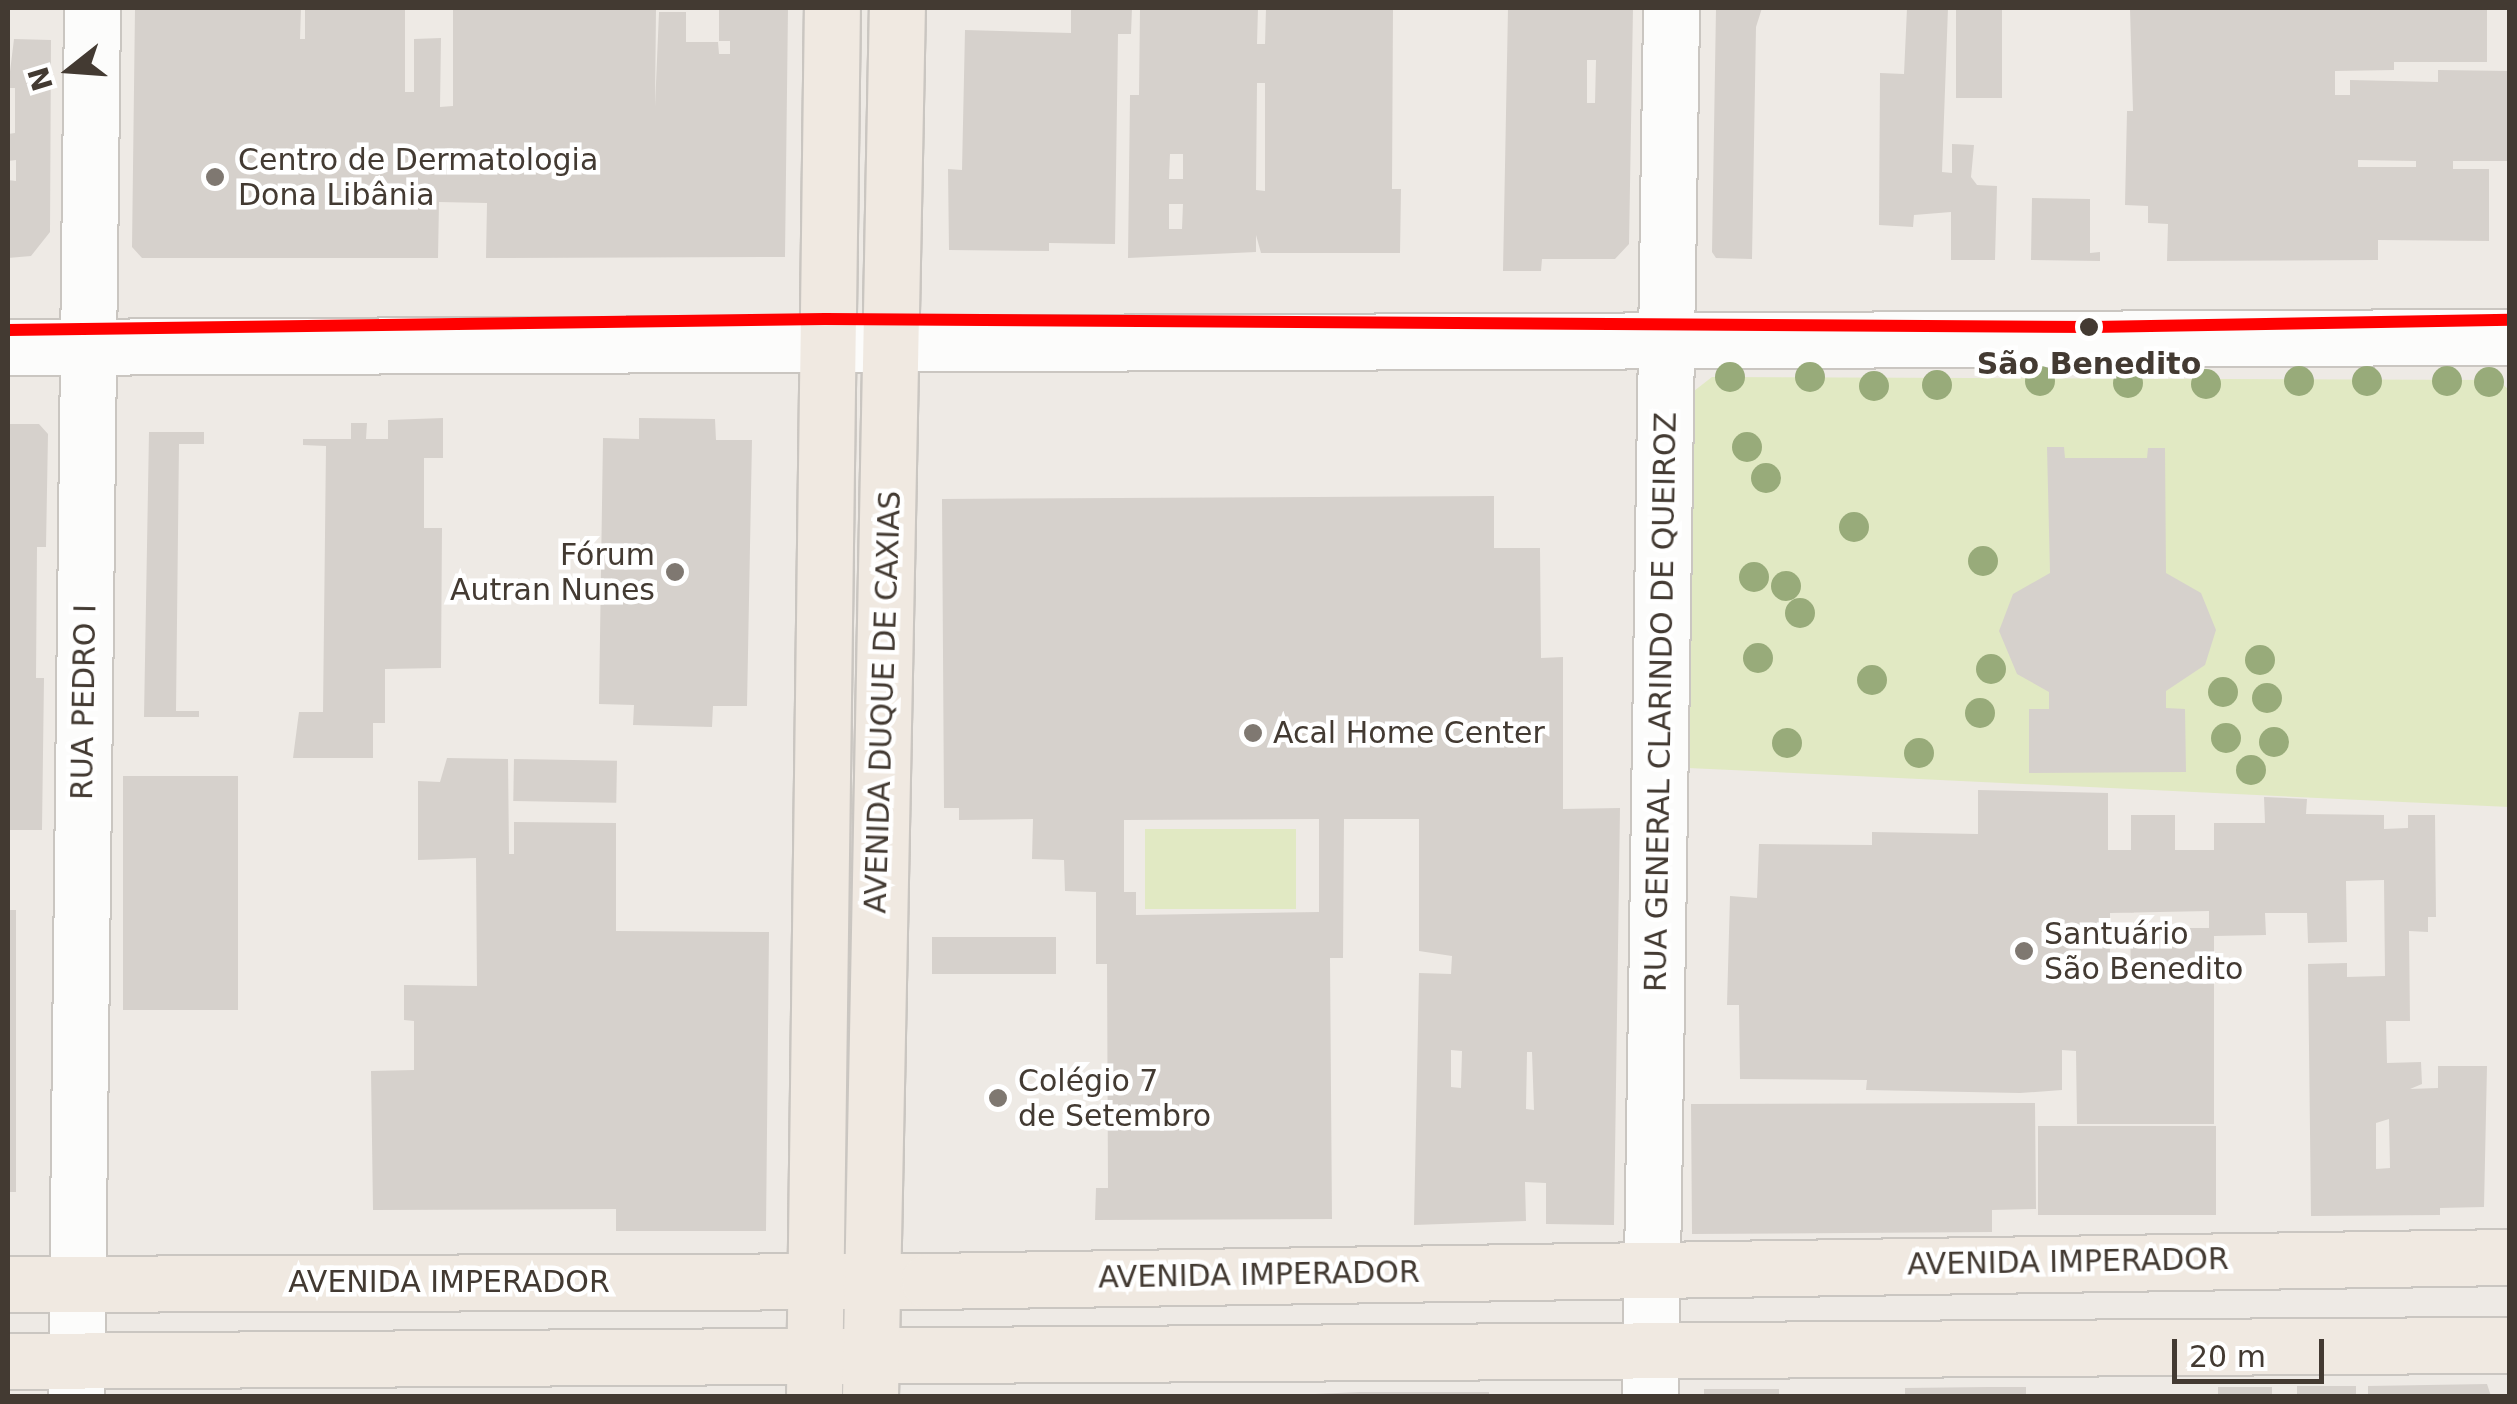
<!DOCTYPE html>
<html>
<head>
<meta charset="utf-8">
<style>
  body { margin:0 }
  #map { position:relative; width:2517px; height:1404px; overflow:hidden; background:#eeeae5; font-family:"DejaVu Sans",sans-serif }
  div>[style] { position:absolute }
  .green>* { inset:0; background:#e1e9c3; transform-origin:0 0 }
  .building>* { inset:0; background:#d6d1cc; transform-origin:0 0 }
  .roads { filter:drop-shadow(2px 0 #cac6c1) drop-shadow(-2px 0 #cac6c1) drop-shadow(0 2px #cac6c1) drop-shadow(0 -2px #cac6c1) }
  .minor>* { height:55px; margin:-27.5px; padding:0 27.5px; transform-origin:27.5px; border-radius:27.5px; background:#fcfcfb }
  .major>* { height:55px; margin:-27.5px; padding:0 27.5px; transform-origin:27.5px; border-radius:27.5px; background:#f0e9e1 }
  .metro-1>* { height:12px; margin:-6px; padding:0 6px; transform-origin:6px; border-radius:6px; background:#f00 }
  .trees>* { width:30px; height:30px; margin:-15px; border-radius:50%; background:#98ab7a }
  .dots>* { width:28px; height:28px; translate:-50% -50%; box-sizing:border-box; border:5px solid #fff; border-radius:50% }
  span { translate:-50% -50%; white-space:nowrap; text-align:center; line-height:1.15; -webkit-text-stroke:9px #fff; paint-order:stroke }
  .poi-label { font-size:30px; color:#433a32 }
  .left { translate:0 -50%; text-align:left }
  .right { translate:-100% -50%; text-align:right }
  .stop-label { font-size:30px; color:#433a32; font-weight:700 }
  .street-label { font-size:30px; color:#433a32 }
  .frame { position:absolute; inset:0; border:10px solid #433a32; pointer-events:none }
  .north { position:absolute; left:20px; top:20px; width:100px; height:100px; -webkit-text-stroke:8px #fff; paint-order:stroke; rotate:253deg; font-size:28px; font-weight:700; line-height:40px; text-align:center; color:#433a32 }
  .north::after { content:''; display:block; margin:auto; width:35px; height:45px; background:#433a32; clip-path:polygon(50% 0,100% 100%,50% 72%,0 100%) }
  .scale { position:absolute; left:2172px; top:1339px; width:152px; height:45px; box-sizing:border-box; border:5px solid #433a32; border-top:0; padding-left:12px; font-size:30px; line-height:35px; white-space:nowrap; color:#433a32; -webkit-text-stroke:8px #fff; paint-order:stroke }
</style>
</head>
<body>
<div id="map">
  <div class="green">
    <i style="clip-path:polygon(1712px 377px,2498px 380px,2509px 390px,2509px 807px,1688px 768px,1694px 391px)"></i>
    <i style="left:1145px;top:829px;width:151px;height:80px"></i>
  </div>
  <div class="building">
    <i style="clip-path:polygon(135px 8px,301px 8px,300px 39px,305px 39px,305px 8px,405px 8px,405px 92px,414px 92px,414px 39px,441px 38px,440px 107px,453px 106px,453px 8px,656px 8px,655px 107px,659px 12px,686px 12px,686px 42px,718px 42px,719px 54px,730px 54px,730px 41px,719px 41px,719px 8px,788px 8px,785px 257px,486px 258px,487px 203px,439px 202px,438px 258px,142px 258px,132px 247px)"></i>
    <i style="clip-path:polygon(1071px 8px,1132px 8px,1131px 34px,1118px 34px,1115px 244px,1049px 243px,1049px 251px,949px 250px,948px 169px,962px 170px,965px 30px,1071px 33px)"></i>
    <i style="clip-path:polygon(evenodd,1140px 8px,1258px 8px,1257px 44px,1265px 44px,1266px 8px,1393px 8px,1392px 189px,1401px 189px,1400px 253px,1261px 253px,1256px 235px,1256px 252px,1128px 258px,1130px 95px,1139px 95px,1140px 8px,1257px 83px,1265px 83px,1265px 191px,1256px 190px,1257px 83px,1140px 8px,1170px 154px,1183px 154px,1183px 179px,1169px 179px,1170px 154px,1140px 8px,1169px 204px,1183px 204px,1182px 229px,1169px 229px,1169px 204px)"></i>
    <i style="clip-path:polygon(evenodd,1508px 8px,1633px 8px,1629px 244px,1615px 259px,1542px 259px,1541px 271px,1503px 271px,1508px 8px,1587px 60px,1596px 60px,1595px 103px,1587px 103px,1587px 60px)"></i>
    <i style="clip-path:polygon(1716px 8px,1762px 8px,1756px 27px,1752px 259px,1716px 258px,1712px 252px)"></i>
    <i style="clip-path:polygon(1907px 8px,1948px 8px,1942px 172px,1952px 173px,1952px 144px,1974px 145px,1971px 177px,1977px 185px,1997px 186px,1995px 260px,1951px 260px,1951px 212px,1914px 215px,1913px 227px,1879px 225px,1880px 73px,1904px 74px)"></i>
    <i style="left:1956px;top:8px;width:46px;height:90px"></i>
    <i style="clip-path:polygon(evenodd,2487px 8px,2487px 62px,2394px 62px,2394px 70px,2335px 71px,2335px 95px,2350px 95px,2350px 80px,2438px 82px,2438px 70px,2510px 71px,2510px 161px,2453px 161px,2453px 169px,2489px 169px,2489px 241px,2378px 240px,2378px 260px,2167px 261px,2168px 224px,2148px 223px,2148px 206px,2125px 205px,2127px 111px,2133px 111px,2130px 9px,2487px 8px,2358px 160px,2416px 161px,2416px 167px,2358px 167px,2358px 160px)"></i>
    <i style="clip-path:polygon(14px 39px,51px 40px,50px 232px,31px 256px,8px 258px,8px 180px,16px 181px,16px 160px,8px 161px,8px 134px,15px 133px,15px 88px,8px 88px)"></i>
    <i style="clip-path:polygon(2032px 198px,2090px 199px,2090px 253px,2100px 252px,2100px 261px,2031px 260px)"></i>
    <i style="clip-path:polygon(443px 418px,443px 458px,424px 458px,424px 528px,442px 528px,441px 668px,385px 669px,385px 723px,373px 723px,373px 758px,293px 758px,299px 712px,323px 712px,326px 446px,303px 445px,303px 439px,351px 439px,351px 423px,367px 423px,366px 439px,388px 439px,388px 420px)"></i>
    <i style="clip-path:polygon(639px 418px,715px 419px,716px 440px,752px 440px,747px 706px,713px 706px,712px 727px,633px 725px,634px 705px,599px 704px,603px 438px,639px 439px)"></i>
    <i style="clip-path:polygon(8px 424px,39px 424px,48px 434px,46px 547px,37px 547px,36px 678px,44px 678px,42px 830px,8px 830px)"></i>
    <i style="clip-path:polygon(149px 432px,204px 432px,204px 444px,179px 444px,176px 711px,199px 711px,199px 717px,144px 717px)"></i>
    <i style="clip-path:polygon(2047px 447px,2064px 447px,2065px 458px,2147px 458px,2148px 448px,2165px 448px,2166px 573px,2201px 593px,2216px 630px,2205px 665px,2166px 691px,2166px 708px,2185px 709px,2186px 772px,2029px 773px,2029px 709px,2049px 709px,2049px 692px,2017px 674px,1999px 631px,2013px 594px,2050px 573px)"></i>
    <i style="clip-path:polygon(evenodd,1494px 496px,1494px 548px,1540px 548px,1541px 658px,1563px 657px,1563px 809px,1620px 808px,1614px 1225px,1546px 1224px,1546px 1183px,1525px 1182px,1526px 1221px,1414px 1225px,1419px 973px,1451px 974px,1452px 956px,1419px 951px,1419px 819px,1344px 819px,1343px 958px,1330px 958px,1332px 1219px,1095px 1220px,1096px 1188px,1108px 1188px,1107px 964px,1096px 964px,1096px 892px,1065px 891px,1064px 860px,1032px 859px,1033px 819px,959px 820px,959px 808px,944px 808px,942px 499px,1494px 496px,1319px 819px,1319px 912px,1136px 915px,1136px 892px,1124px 892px,1124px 820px,1319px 819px,1494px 496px,1451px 1050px,1462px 1051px,1461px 1088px,1451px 1087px,1451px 1050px,1494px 496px,1527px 1052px,1532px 1052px,1534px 1110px,1526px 1109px,1527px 1052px)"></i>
    <i style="clip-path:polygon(447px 758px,508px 759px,509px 854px,514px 854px,514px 822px,616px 823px,616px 931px,769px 932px,766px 1231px,616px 1231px,616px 1209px,373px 1210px,371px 1071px,414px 1070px,414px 1021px,404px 1020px,404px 985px,477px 986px,476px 858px,418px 860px,418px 781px,440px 782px)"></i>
    <i style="left:514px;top:759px;width:103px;height:42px;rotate:1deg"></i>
    <i style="left:123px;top:776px;width:115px;height:234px"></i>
    <i style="clip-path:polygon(evenodd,1978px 790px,2108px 793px,2108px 850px,2131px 850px,2131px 815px,2175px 815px,2175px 850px,2214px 850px,2214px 823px,2265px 823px,2264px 797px,2307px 799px,2306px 814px,2384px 815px,2384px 829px,2408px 828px,2408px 815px,2435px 815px,2436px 917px,2428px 917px,2428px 932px,2409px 931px,2410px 1021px,2386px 1021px,2387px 1063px,2421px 1062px,2422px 1084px,2410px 1089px,2438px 1088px,2438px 1066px,2487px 1066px,2484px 1207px,2440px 1208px,2440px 1215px,2311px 1216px,2308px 964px,2347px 963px,2347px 977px,2385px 976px,2384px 880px,2346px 881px,2347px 942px,2308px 943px,2307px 913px,2265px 913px,2266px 935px,2214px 936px,2214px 1124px,2077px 1124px,2076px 1051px,2062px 1050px,2062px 1090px,2020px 1093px,1866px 1090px,1867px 1080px,1740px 1079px,1739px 1005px,1727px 1005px,1730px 896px,1757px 898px,1759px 844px,1872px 845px,1872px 832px,1978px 834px,1978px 790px,2209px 911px,2209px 928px,2130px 928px,2131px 976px,2110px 975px,2110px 913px,2209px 911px,1978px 790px,2389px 1119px,2390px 1168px,2376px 1169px,2376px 1123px,2389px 1119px)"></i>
    <i style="left:8px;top:910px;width:8px;height:282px"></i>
    <i style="left:932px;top:937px;width:124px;height:37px"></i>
    <i style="clip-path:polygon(2035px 1103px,2036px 1209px,1992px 1210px,1992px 1232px,1692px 1234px,1691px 1104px)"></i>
    <i style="left:2216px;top:1126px;width:89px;height:178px;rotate:90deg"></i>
    <i style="clip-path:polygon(2487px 1384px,2491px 1396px,2368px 1396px,2368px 1386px)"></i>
    <i style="left:2356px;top:1386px;width:10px;height:59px;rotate:90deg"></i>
    <i style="clip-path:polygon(1988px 1387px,2026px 1387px,2026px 1396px,1905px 1396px,1905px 1388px)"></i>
    <i style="left:2272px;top:1387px;width:9px;height:54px;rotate:90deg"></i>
    <i style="left:1704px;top:1389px;width:75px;height:12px"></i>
    <i style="clip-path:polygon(1360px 1392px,1489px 1392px,1489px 1396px,1270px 1396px)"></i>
  </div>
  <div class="roads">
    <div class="minor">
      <i style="left:8px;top:347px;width:2502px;rotate:-0.23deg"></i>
      <i style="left:76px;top:1396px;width:1388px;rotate:-89.34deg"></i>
      <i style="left:1650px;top:1396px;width:1388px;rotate:-89.13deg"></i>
    </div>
    <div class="major">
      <i style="left:8px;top:1284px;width:921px;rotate:-0.19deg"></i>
      <i style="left:929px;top:1281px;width:1581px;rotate:-0.87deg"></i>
      <i style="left:8px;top:1361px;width:2502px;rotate:-0.37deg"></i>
      <i style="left:814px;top:1396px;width:1388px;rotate:-89.26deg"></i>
      <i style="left:870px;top:1396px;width:1388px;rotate:-88.89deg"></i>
    </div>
  </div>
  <div class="metro-1">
    <i style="left:8px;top:330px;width:817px;rotate:-0.77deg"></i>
    <i style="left:825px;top:319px;width:1268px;rotate:0.36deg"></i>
    <i style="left:2093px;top:327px;width:417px;rotate:-1deg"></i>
  </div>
  <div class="trees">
    <i style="left:1730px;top:377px"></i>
    <i style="left:1810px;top:377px"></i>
    <i style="left:2040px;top:381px"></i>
    <i style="left:2299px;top:381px"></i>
    <i style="left:2367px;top:381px"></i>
    <i style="left:2447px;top:381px"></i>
    <i style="left:2489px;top:382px"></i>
    <i style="left:2128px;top:383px"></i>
    <i style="left:2206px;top:384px"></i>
    <i style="left:1937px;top:385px"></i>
    <i style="left:1874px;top:386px"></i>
    <i style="left:1747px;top:447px"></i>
    <i style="left:1766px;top:478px"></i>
    <i style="left:1854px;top:527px"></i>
    <i style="left:1983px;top:561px"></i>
    <i style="left:1754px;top:577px"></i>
    <i style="left:1786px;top:586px"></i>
    <i style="left:1800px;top:613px"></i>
    <i style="left:1758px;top:658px"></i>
    <i style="left:2260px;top:660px"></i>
    <i style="left:1991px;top:669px"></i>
    <i style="left:1872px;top:680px"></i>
    <i style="left:2223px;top:692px"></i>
    <i style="left:2267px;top:698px"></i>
    <i style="left:1980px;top:713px"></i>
    <i style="left:2226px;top:738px"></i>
    <i style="left:2274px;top:742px"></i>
    <i style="left:1787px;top:743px"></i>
    <i style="left:1919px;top:753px"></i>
    <i style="left:2251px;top:770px"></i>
  </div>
  <div class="dots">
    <i style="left:215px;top:177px;background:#7f7871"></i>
    <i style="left:2089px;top:327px;background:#433a32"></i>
    <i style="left:675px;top:572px;background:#7f7871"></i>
    <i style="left:1253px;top:733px;background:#7f7871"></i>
    <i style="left:2024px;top:951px;background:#7f7871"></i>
    <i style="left:998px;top:1098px;background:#7f7871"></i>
  </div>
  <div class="poi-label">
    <span class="left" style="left:238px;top:177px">Centro de Dermatologia<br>Dona Libânia</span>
    <span class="right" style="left:655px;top:572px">Fórum<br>Autran Nunes</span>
    <span class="left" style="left:1273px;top:733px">Acal Home Center</span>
    <span class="left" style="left:2044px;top:951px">Santuário<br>São Benedito</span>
    <span class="left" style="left:1018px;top:1098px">Colégio 7<br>de Setembro</span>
  </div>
  <div class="stop-label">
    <span style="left:2089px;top:364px">São Benedito</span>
  </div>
  <div class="street-label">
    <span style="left:84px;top:702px;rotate:-89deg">RUA PEDRO I</span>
    <span style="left:883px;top:702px;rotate:-88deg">AVENIDA DUQUE DE CAXIAS</span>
    <span style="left:1661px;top:702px;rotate:-89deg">RUA GENERAL CLARINDO DE QUEIROZ</span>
    <span style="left:2068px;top:1262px;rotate:-1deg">AVENIDA IMPERADOR</span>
    <span style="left:1259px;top:1275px;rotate:-1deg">AVENIDA IMPERADOR</span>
    <span style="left:449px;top:1282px">AVENIDA IMPERADOR</span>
  </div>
  <div class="frame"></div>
  <div class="north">N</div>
  <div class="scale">20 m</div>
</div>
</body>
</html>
